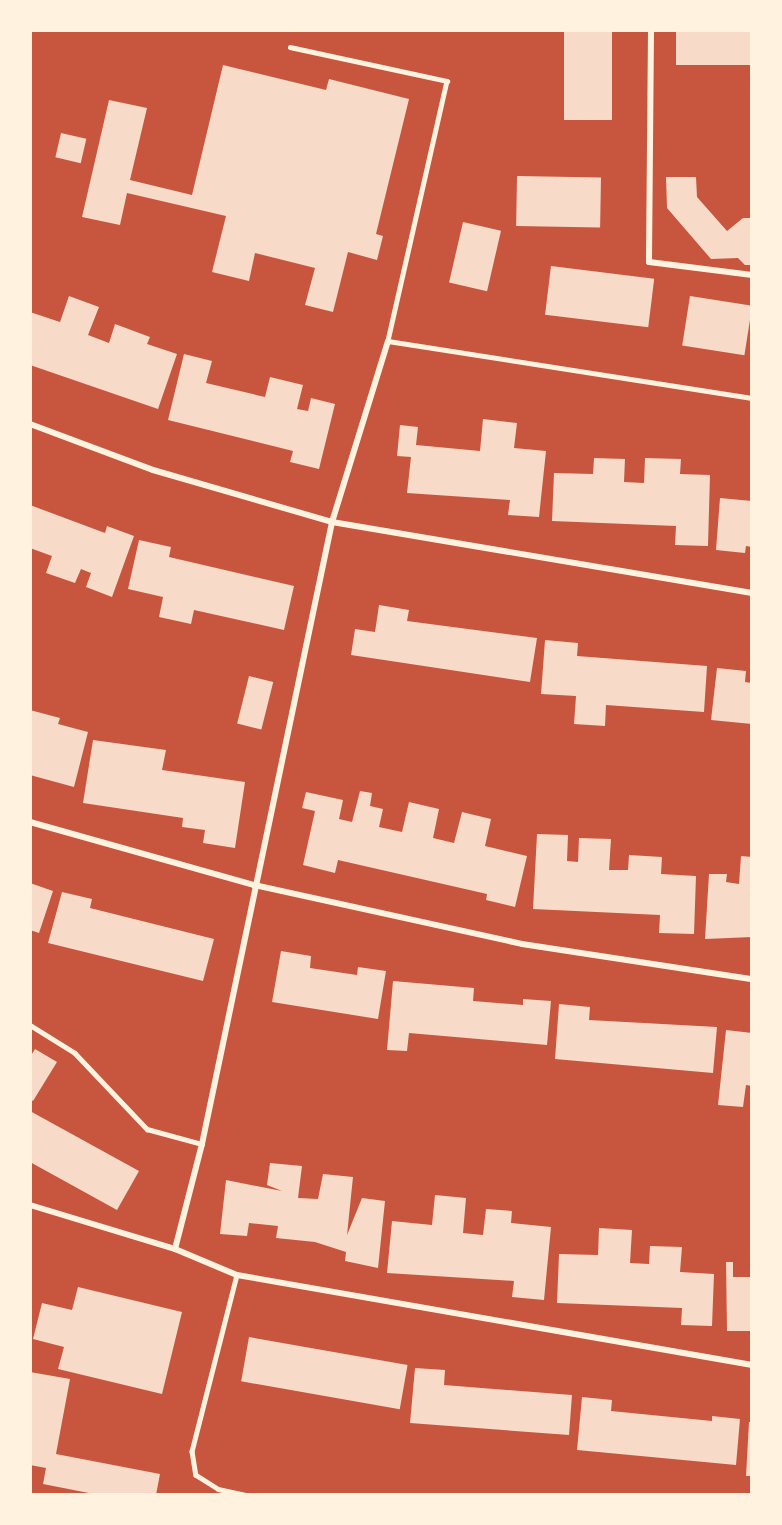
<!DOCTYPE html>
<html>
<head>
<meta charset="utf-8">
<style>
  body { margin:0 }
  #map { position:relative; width:782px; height:1525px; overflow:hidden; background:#c8553d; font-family:"Asap Condensed",sans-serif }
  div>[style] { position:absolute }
  .building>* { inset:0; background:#f7dbc8; transform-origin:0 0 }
  .service>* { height:4.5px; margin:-2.25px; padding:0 2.25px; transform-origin:2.25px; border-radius:2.25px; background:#fff3e0 }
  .minor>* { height:6px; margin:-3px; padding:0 3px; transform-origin:3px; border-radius:3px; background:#fff3e0 }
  span { translate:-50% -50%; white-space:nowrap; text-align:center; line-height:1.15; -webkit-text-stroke:5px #fff3e0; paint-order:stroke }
  .frame { position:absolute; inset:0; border:32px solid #fff3e0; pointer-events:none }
</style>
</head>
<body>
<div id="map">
  <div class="building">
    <i style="left:564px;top:30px;width:48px;height:90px"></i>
    <i style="left:676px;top:30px;width:76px;height:35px"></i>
    <i style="clip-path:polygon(223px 65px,326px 90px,329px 79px,409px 99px,376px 234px,383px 236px,377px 260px,348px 252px,333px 312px,305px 305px,315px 268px,255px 253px,249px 281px,212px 272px,226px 216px,127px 193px,120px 225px,82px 217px,109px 100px,147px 108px,130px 180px,192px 195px)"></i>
    <i style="left:61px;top:133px;width:26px;height:25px;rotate:13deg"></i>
    <i style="left:517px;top:176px;width:84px;height:50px;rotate:1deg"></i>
    <i style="clip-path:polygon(666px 177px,696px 177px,697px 197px,727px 231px,743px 218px,752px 218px,752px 265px,745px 265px,738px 258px,711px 259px,667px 208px)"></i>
    <i style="left:463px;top:222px;width:39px;height:62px;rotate:13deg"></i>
    <i style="left:551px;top:266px;width:104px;height:49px;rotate:7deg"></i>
    <i style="clip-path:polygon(69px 296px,99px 307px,88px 335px,109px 343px,115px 324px,150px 337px,147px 344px,177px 354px,158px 409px,30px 365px,30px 312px,60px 322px)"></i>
    <i style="left:690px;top:296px;width:63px;height:50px;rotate:9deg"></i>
    <i style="clip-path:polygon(184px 354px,212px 361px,206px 383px,265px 397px,270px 377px,303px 385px,297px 409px,308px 411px,311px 398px,335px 404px,319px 469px,290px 462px,293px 451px,168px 420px)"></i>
    <i style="clip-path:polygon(483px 419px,517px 423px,514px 448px,546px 451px,539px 517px,508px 515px,510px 500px,407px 493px,411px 457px,397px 456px,400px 425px,418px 427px,416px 445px,480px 451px)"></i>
    <i style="clip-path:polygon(594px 458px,625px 459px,624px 482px,644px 483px,645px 458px,681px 459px,680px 474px,710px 475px,708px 546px,675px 545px,676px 526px,552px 521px,554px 473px,593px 474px)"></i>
    <i style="clip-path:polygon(720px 498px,752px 501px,752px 547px,746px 546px,745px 553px,716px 550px)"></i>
    <i style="clip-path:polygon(30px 505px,105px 533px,107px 526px,134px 536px,112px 597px,86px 587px,91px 573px,81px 569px,75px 583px,46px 573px,52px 556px,30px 548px)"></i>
    <i style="clip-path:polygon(139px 540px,171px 547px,169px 557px,294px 586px,284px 630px,194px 610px,191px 624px,159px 617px,163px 597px,128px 589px)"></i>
    <i style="clip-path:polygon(379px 605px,409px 610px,407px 621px,537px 638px,530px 682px,351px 655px,355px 629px,375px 632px)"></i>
    <i style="clip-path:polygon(545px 640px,578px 643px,577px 656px,707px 666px,704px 712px,606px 705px,605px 726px,574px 724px,576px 696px,541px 694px)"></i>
    <i style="clip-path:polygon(717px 668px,746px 671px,745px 682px,752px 683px,752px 724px,711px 720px)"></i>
    <i style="left:249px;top:676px;width:25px;height:49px;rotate:14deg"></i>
    <i style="clip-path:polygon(30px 710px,60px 718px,58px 724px,88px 732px,74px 787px,30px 775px)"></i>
    <i style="clip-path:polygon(93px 740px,166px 750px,162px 770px,245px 782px,235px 848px,203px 843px,205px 830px,182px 827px,183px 818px,83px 803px)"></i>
    <i style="clip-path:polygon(360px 791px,372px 793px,370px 806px,383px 809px,379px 827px,402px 832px,409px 802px,439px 809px,433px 838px,454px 843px,462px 812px,491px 819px,485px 846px,527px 856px,515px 907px,486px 900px,487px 894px,338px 860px,335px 873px,303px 865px,315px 811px,302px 808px,306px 792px,343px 800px,339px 819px,352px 822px)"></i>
    <i style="clip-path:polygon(537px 834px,568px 835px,567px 861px,578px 862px,579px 838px,611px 839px,609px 870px,628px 870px,629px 855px,662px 857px,661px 874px,696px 876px,694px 934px,659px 933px,660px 915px,533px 909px)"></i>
    <i style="clip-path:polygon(741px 856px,752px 857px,752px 937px,705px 939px,709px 874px,727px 874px,726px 882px,739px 884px)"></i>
    <i style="clip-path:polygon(30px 883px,53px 891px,39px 933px,30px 930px)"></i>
    <i style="clip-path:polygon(62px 892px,92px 899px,90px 908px,214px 939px,203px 981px,48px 943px)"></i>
    <i style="clip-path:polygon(281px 951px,311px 956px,310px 968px,357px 975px,358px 967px,386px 971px,378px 1019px,272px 1002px)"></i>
    <i style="clip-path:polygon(393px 981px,474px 988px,473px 1001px,523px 1005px,523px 999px,551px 1001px,547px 1045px,409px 1033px,407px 1051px,387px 1050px)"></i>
    <i style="clip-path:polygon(559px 1004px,590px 1007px,589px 1020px,717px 1027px,713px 1073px,555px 1059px)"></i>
    <i style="clip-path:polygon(726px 1030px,752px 1033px,752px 1086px,746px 1085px,743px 1107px,718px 1105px)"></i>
    <i style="clip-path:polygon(35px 1049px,57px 1062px,33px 1101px,30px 1099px,30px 1057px)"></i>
    <i style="clip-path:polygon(30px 1111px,139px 1171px,117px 1210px,30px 1162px)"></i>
    <i style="clip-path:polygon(270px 1163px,302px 1166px,298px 1198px,318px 1199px,323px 1174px,353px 1177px,347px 1235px,362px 1198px,385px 1201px,378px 1268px,345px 1261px,346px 1252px,315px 1242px,276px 1238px,278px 1226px,249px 1223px,247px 1236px,220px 1234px,226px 1180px,282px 1191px,267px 1185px)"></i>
    <i style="clip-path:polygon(435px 1195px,466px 1198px,463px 1233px,483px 1235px,486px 1209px,512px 1211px,511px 1223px,551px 1227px,544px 1300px,512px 1297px,514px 1281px,387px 1273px,392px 1221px,432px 1225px)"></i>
    <i style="clip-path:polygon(599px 1228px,632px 1230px,630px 1263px,649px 1264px,650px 1246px,682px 1247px,680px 1272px,714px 1274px,712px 1326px,681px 1325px,682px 1308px,557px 1303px,559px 1254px,598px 1255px)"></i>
    <i style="clip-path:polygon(726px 1262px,733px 1262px,733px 1277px,752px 1277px,751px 1331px,727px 1331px)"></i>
    <i style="clip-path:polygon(78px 1287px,182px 1312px,162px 1394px,58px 1369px,64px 1347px,33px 1339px,42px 1303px,72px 1310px)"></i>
    <i style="left:249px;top:1337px;width:161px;height:45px;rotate:10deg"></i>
    <i style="clip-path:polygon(415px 1368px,445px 1370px,444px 1385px,572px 1395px,569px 1435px,410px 1423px)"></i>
    <i style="clip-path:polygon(30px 1372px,70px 1379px,56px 1454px,160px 1474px,156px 1495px,99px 1495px,43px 1484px,46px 1468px,30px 1465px)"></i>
    <i style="clip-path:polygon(582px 1397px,612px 1400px,611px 1411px,712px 1421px,712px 1416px,740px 1419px,736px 1465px,577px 1450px)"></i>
    <i style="clip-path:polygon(749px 1422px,752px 1422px,752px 1476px,746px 1476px)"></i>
  </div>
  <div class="service">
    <i style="left:290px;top:47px;width:161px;rotate:12.2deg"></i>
    <i style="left:447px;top:81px;width:267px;rotate:102.8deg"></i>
    <i style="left:388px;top:341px;width:368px;rotate:8.9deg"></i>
    <i style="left:30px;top:1025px;width:53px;rotate:31.9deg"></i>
    <i style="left:75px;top:1053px;width:105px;rotate:46.5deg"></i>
    <i style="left:147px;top:1129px;width:57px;rotate:15.3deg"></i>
    <i style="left:237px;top:1275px;width:182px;rotate:104.3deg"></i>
    <i style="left:192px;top:1451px;width:24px;rotate:81deg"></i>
    <i style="left:196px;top:1475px;width:26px;rotate:32deg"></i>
    <i style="left:218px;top:1489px;width:29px;rotate:12deg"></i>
  </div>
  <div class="minor">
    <i style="left:651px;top:30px;width:232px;rotate:90.5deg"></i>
    <i style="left:649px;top:262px;width:104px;rotate:7.2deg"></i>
    <i style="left:30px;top:424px;width:131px;rotate:20.5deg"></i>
    <i style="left:153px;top:470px;width:186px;rotate:16.2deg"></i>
    <i style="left:332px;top:522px;width:426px;rotate:9.6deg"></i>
    <i style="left:30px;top:822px;width:233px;rotate:15.7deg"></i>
    <i style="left:254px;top:885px;width:274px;rotate:12.4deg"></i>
    <i style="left:522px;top:944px;width:233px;rotate:8.7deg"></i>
    <i style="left:30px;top:1205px;width:152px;rotate:16.9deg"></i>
    <i style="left:175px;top:1249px;width:67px;rotate:22.8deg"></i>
    <i style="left:237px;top:1275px;width:523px;rotate:9.91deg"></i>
    <i style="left:175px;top:1249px;width:108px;rotate:-75.6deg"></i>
    <i style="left:202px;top:1144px;width:635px;rotate:-78.19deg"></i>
    <i style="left:332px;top:522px;width:189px;rotate:-72.8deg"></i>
  </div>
  <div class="frame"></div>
</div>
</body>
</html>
